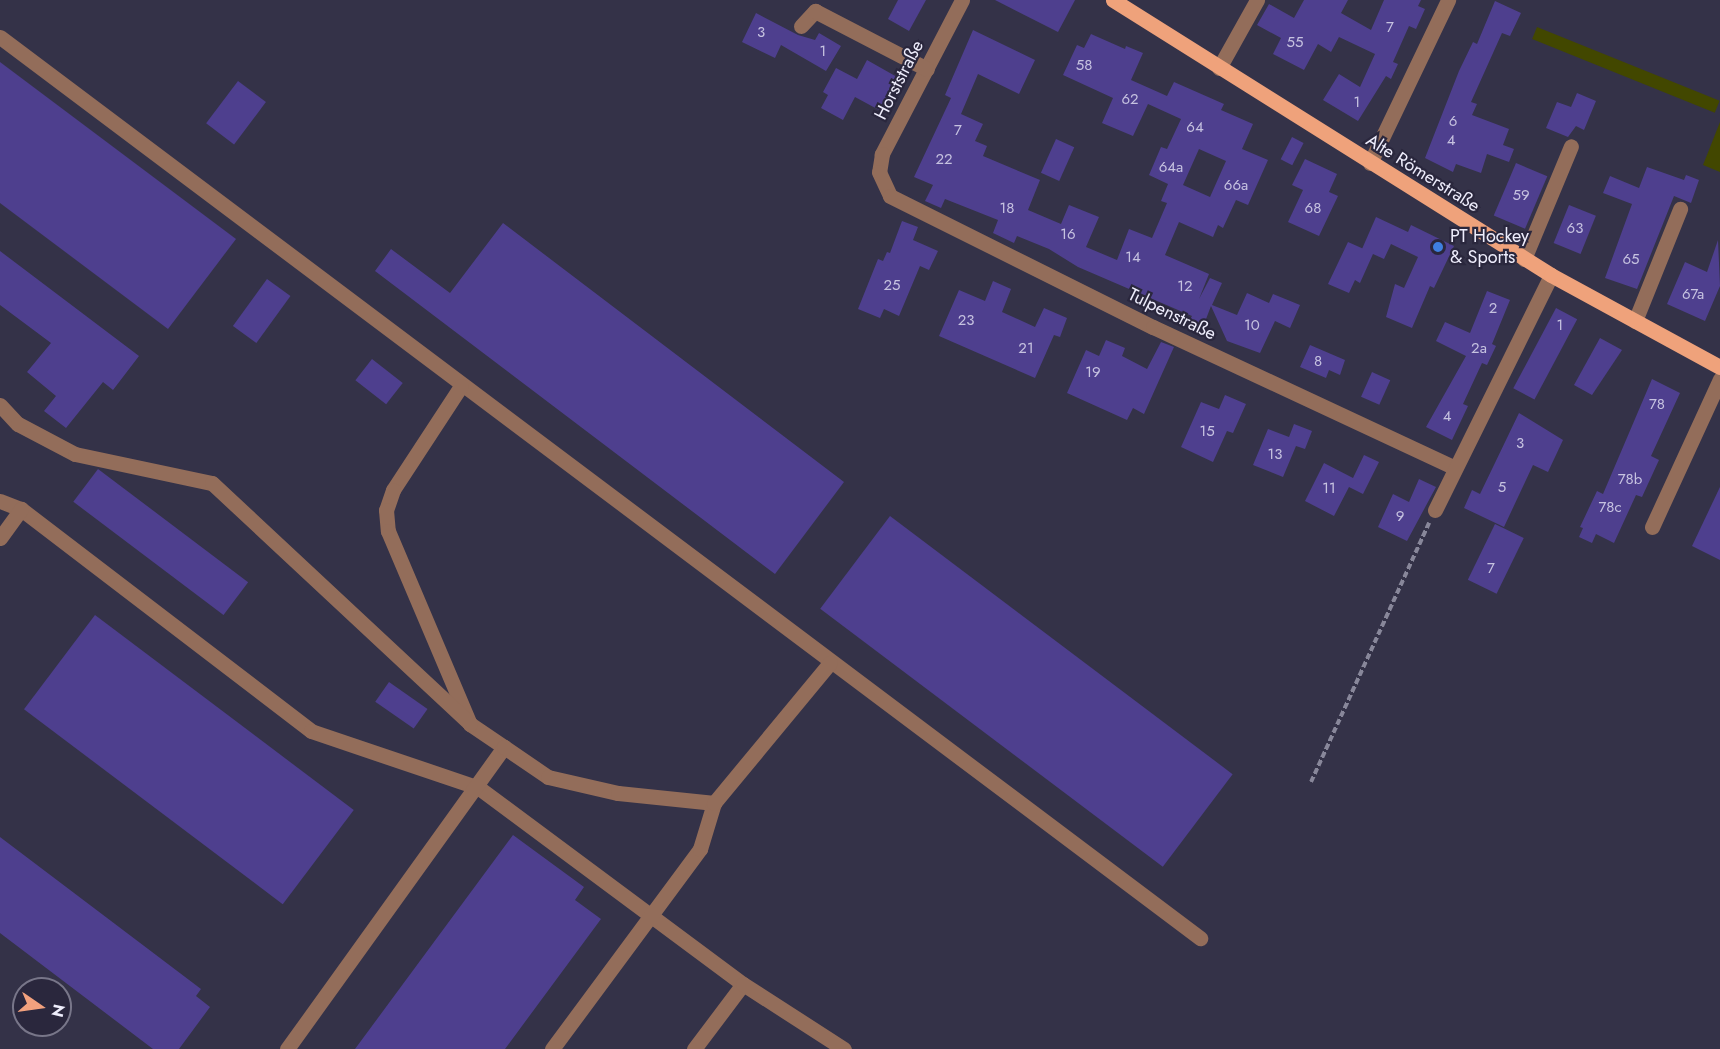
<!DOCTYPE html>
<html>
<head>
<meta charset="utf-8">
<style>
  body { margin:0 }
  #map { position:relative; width:1720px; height:1049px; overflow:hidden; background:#343248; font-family:Jost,sans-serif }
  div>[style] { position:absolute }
  .green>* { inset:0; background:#424700; transform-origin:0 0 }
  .building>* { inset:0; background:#4e3f8e; transform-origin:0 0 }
  .path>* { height:4px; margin-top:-2px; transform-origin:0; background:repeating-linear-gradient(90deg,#88879a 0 6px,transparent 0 9px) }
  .minor>* { height:15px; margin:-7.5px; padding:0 7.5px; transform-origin:7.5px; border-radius:7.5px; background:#936d5a }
  .major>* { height:15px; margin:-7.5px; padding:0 7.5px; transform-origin:7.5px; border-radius:7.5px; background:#efa27b }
  .dots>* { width:16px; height:16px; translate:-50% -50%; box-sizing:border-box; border:3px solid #2a273d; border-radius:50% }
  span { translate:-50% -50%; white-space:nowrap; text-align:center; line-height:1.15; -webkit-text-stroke:4.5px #2a273d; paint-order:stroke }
  .number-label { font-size:15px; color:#c6c2e0 }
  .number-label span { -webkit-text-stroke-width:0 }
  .street-label { font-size:18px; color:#eeedfc }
  .poi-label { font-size:18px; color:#eeedfc }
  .left { translate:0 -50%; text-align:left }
  .north { position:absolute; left:12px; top:977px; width:60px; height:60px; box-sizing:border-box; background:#2a273d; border:2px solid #787689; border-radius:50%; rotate:103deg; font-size:16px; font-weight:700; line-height:24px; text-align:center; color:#eeedfc }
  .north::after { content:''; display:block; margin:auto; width:21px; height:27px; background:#f2a17e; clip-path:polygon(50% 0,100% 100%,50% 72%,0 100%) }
</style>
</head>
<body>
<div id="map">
  <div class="green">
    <i style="left:1537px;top:27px;width:197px;height:13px;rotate:22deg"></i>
    <i style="clip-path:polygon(1720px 122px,1720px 172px,1703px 165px)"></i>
  </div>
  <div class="building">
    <i style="clip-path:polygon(898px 0,926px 0,909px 31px,888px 19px)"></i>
    <i style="clip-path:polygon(995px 0,1075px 0,1058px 32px)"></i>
    <i style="clip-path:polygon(1304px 0,1348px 0,1341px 13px,1371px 30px,1384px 0,1421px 0,1418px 6px,1425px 9px,1416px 29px,1409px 26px,1393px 62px,1398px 64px,1391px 79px,1386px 76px,1358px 121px,1323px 100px,1339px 74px,1360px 87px,1375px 54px,1339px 37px,1331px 52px,1318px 44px,1304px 70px,1273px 54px,1281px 38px,1257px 25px,1269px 4px,1294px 18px)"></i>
    <i style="clip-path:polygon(1495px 1px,1521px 13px,1510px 36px,1502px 33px,1471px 102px,1477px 104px,1472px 115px,1509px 129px,1503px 145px,1514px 149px,1509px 162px,1487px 154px,1481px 173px,1456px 164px,1453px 172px,1425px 158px,1459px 71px,1473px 42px,1477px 44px)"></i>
    <i style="clip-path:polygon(756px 13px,798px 35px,815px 40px,819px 33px,841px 46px,826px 71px,781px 45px,775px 58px,742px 42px)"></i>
    <i style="clip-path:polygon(evenodd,973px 30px,1035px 60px,1019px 94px,978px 74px,961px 114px,983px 124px,975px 141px,987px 146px,983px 156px,1040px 180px,1028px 210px,1061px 224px,1069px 205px,1099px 217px,1086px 247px,1117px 260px,1129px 229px,1152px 238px,1167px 203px,1161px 201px,1168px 184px,1149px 175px,1161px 147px,1167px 149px,1181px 119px,1148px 104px,1133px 136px,1102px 123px,1113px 98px,1063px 75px,1077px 45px,1084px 48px,1091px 34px,1125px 49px,1126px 46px,1143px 53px,1131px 80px,1167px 96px,1174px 82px,1224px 104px,1221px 110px,1253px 124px,1242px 149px,1268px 160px,1248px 205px,1236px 200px,1223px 228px,1218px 225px,1213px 237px,1179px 222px,1165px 255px,1209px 274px,1199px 299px,1210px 278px,1222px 283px,1212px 305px,1237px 315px,1247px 293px,1269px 303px,1273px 294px,1300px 305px,1290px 328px,1275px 321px,1260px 353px,1227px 341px,1211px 306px,1203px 327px,1189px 321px,1192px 316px,1078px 267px,1049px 249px,1017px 236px,1014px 243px,993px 233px,998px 220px,945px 199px,941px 208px,925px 201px,933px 185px,914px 177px,951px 98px,945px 95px,973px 30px,1199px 149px,1226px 161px,1210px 197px,1183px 185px,1199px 149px)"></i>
    <i style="clip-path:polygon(867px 60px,897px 77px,879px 110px,855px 97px,843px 120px,821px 108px,828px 95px,823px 92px,836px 68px,857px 79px)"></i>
    <i style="clip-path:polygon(0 62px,236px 239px,168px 329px,0 203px)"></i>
    <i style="left:238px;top:81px;width:35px;height:53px;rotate:37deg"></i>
    <i style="clip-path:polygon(1577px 93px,1596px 101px,1584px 130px,1576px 126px,1568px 137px,1546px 128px,1557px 102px,1571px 107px)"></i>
    <i style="left:1292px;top:137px;width:13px;height:25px;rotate:27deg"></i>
    <i style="left:1056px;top:139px;width:20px;height:37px;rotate:24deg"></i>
    <i style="clip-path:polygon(1305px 159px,1337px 174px,1329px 192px,1338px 196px,1319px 236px,1288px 222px,1303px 190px,1292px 185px)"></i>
    <i style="left:1516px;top:163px;width:34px;height:57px;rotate:23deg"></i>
    <i style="clip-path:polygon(1647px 167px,1684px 180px,1686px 175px,1699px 180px,1691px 203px,1674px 196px,1637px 289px,1605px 278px,1632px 204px,1603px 193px,1610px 176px,1639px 188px)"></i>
    <i style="left:1569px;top:205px;width:29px;height:41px;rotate:22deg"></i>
    <i style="clip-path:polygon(1376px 217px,1408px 232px,1411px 225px,1454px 246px,1434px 288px,1430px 286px,1412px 328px,1386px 317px,1395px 284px,1404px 288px,1418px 257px,1391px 244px,1384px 259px,1373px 254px,1360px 283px,1355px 280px,1349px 293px,1328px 284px,1348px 242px,1366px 250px,1362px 249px)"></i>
    <i style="clip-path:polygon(902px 221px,918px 227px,913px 240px,938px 251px,929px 270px,920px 266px,899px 316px,884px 309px,880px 318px,858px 309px,878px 259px,883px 261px,887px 252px,890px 253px)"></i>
    <i style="clip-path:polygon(503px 223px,844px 482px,775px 574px,375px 271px,391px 249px,450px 293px)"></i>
    <i style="clip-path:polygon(1718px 240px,1720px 286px,1705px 321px,1667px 304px,1685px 262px,1707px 272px)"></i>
    <i style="clip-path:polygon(0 251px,139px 356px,113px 390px,103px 382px,66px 428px,44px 411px,56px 396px,27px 372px,51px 343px,0 305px)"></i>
    <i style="left:267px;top:279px;width:29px;height:58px;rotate:36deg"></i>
    <i style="clip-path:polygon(993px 281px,1011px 289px,1002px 312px,1035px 327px,1044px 308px,1067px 318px,1060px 337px,1054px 335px,1035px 378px,939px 336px,959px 290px,985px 301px)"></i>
    <i style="clip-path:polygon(1487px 291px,1510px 300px,1492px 344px,1496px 346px,1487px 365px,1482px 363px,1463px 404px,1468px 406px,1452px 440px,1426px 427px,1466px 356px,1436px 341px,1445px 322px,1470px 333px)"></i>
    <i style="left:1556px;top:308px;width:24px;height:91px;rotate:28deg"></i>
    <i style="clip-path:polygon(1600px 338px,1622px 350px,1592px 395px,1574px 385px)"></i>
    <i style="clip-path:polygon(1106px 340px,1125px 348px,1122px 356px,1147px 369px,1161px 342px,1174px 347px,1144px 414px,1133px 408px,1127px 420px,1067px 393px,1086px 350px,1099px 356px)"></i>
    <i style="clip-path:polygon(1310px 345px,1345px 360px,1340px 375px,1329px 370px,1326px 378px,1300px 367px)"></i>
    <i style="left:372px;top:359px;width:39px;height:27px;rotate:38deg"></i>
    <i style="left:1372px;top:372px;width:20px;height:27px;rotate:24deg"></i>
    <i style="clip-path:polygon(1652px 379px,1680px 393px,1651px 456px,1659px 460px,1642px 497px,1636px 495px,1614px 543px,1596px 534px,1592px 543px,1579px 537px,1583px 528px,1580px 527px,1597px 491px,1603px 494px)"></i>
    <i style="clip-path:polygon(1225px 395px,1246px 404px,1233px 433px,1227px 431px,1213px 462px,1181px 447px,1201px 402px,1219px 409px)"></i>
    <i style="clip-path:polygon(1519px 413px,1563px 440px,1548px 472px,1533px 465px,1504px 527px,1464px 508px,1472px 490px,1480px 494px)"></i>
    <i style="clip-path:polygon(1294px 424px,1312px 431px,1305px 449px,1296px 446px,1283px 477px,1253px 465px,1268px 429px,1289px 437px)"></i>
    <i style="clip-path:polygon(1364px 455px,1379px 462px,1363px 494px,1349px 487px,1334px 516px,1305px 501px,1324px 463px,1353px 478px)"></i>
    <i style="left:98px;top:469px;width:188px;height:41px;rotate:37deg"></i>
    <i style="clip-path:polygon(1419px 479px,1436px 487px,1407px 541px,1378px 527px,1393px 494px,1409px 502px)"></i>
    <i style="clip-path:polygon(1720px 487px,1720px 560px,1692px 546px)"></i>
    <i style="left:890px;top:516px;width:429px;height:116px;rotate:37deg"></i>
    <i style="left:1495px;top:524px;width:32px;height:62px;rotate:26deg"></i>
    <i style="left:95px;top:615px;width:324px;height:118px;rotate:37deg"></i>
    <i style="left:389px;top:682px;width:47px;height:24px;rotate:35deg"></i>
    <i style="clip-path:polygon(513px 835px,584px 887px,575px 900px,601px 919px,505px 1049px,355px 1049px)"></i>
    <i style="clip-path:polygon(0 837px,201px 989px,196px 996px,210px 1007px,179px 1049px,153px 1049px,0 933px)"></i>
  </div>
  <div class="path">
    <i style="left:1311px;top:782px;width:285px;rotate:-65.5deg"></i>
  </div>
  <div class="minor">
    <i style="left:962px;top:0;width:174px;rotate:117.5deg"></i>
    <i style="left:882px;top:154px;width:18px;rotate:99deg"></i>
    <i style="left:879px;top:172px;width:26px;rotate:65deg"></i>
    <i style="left:890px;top:196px;width:294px;rotate:26.5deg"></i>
    <i style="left:1153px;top:327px;width:333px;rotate:25deg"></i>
    <i style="left:801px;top:26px;width:21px;rotate:-47deg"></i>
    <i style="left:815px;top:11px;width:126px;rotate:27.4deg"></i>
    <i style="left:0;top:37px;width:1501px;rotate:36.9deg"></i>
    <i style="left:1219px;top:68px;width:78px;rotate:-60.8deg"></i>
    <i style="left:1370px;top:163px;width:181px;rotate:-64.4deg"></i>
    <i style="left:1524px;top:259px;width:122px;rotate:-67.4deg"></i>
    <i style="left:1635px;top:321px;width:121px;rotate:-68.1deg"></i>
    <i style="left:461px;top:386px;width:124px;rotate:123.2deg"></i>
    <i style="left:393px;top:490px;width:21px;rotate:109deg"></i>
    <i style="left:386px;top:510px;width:21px;rotate:85deg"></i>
    <i style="left:388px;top:531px;width:210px;rotate:67deg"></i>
    <i style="left:470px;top:724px;width:41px;rotate:34.1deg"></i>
    <i style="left:0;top:405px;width:26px;rotate:47deg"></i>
    <i style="left:18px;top:424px;width:64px;rotate:27.8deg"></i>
    <i style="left:75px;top:454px;width:140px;rotate:12deg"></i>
    <i style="left:212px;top:483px;width:353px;rotate:43deg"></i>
    <i style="left:0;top:501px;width:22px;rotate:21deg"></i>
    <i style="left:21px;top:509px;width:365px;rotate:37.4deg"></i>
    <i style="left:311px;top:731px;width:177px;rotate:18.7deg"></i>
    <i style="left:479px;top:788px;width:329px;rotate:36.6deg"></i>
    <i style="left:1435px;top:510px;width:262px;rotate:-63.7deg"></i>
    <i style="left:1652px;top:527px;width:163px;rotate:-65.3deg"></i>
    <i style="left:0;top:538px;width:36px;rotate:-54deg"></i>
    <i style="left:287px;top:1049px;width:372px;rotate:-54.3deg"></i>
    <i style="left:504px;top:747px;width:53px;rotate:34.3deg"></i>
    <i style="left:548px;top:777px;width:72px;rotate:12.9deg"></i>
    <i style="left:618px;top:793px;width:97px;rotate:5.9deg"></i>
    <i style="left:552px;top:1049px;width:249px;rotate:-53.5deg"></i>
    <i style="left:700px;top:849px;width:48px;rotate:-73.1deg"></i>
    <i style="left:714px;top:803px;width:182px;rotate:-50.4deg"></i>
    <i style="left:694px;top:1049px;width:81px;rotate:-53deg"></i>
    <i style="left:743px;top:984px;width:120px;rotate:32.8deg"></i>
  </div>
  <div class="major">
    <i style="left:1113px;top:0;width:517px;rotate:32.12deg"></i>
    <i style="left:1551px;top:275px;width:192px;rotate:28.6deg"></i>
  </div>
  <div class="dots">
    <i style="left:1438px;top:247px;background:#3f7fe0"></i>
  </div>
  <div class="number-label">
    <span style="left:1390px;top:28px">7</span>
    <span style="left:761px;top:33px">3</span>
    <span style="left:1295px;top:43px">55</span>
    <span style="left:823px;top:52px">1</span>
    <span style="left:1084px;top:66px">58</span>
    <span style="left:1130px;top:100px">62</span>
    <span style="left:1357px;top:103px">1</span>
    <span style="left:1453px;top:122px">6</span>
    <span style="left:1195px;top:128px">64</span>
    <span style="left:958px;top:131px">7</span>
    <span style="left:1451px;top:141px">4</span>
    <span style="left:944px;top:160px">22</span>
    <span style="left:1171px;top:168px">64a</span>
    <span style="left:1236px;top:186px">66a</span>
    <span style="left:1521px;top:196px">59</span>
    <span style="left:1007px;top:209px">18</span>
    <span style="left:1313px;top:209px">68</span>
    <span style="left:1575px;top:229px">63</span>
    <span style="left:1068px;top:235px">16</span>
    <span style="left:1133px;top:258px">14</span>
    <span style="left:1631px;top:260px">65</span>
    <span style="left:892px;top:286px">25</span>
    <span style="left:1185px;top:287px">12</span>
    <span style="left:1693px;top:295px">67a</span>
    <span style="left:1493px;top:309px">2</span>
    <span style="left:966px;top:321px">23</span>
    <span style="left:1252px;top:326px">10</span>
    <span style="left:1560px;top:326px">1</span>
    <span style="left:1026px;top:349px">21</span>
    <span style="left:1479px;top:349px">2a</span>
    <span style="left:1318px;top:362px">8</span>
    <span style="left:1093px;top:373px">19</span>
    <span style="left:1657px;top:405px">78</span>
    <span style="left:1447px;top:417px">4</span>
    <span style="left:1207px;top:432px">15</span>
    <span style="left:1520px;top:444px">3</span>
    <span style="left:1275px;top:455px">13</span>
    <span style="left:1630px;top:480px">78b</span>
    <span style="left:1502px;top:488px">5</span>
    <span style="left:1329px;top:489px">11</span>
    <span style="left:1610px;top:508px">78c</span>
    <span style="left:1400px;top:517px">9</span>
    <span style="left:1491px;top:569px">7</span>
  </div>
  <div class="street-label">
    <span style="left:899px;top:80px;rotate:-63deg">Horststraße</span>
    <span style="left:1423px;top:173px;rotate:32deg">Alte Römerstraße</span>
    <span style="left:1172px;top:314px;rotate:26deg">Tulpenstraße</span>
  </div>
  <div class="poi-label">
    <span class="left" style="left:1450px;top:247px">PT Hockey<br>&amp; Sports</span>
  </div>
  <div class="north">N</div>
</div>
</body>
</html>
